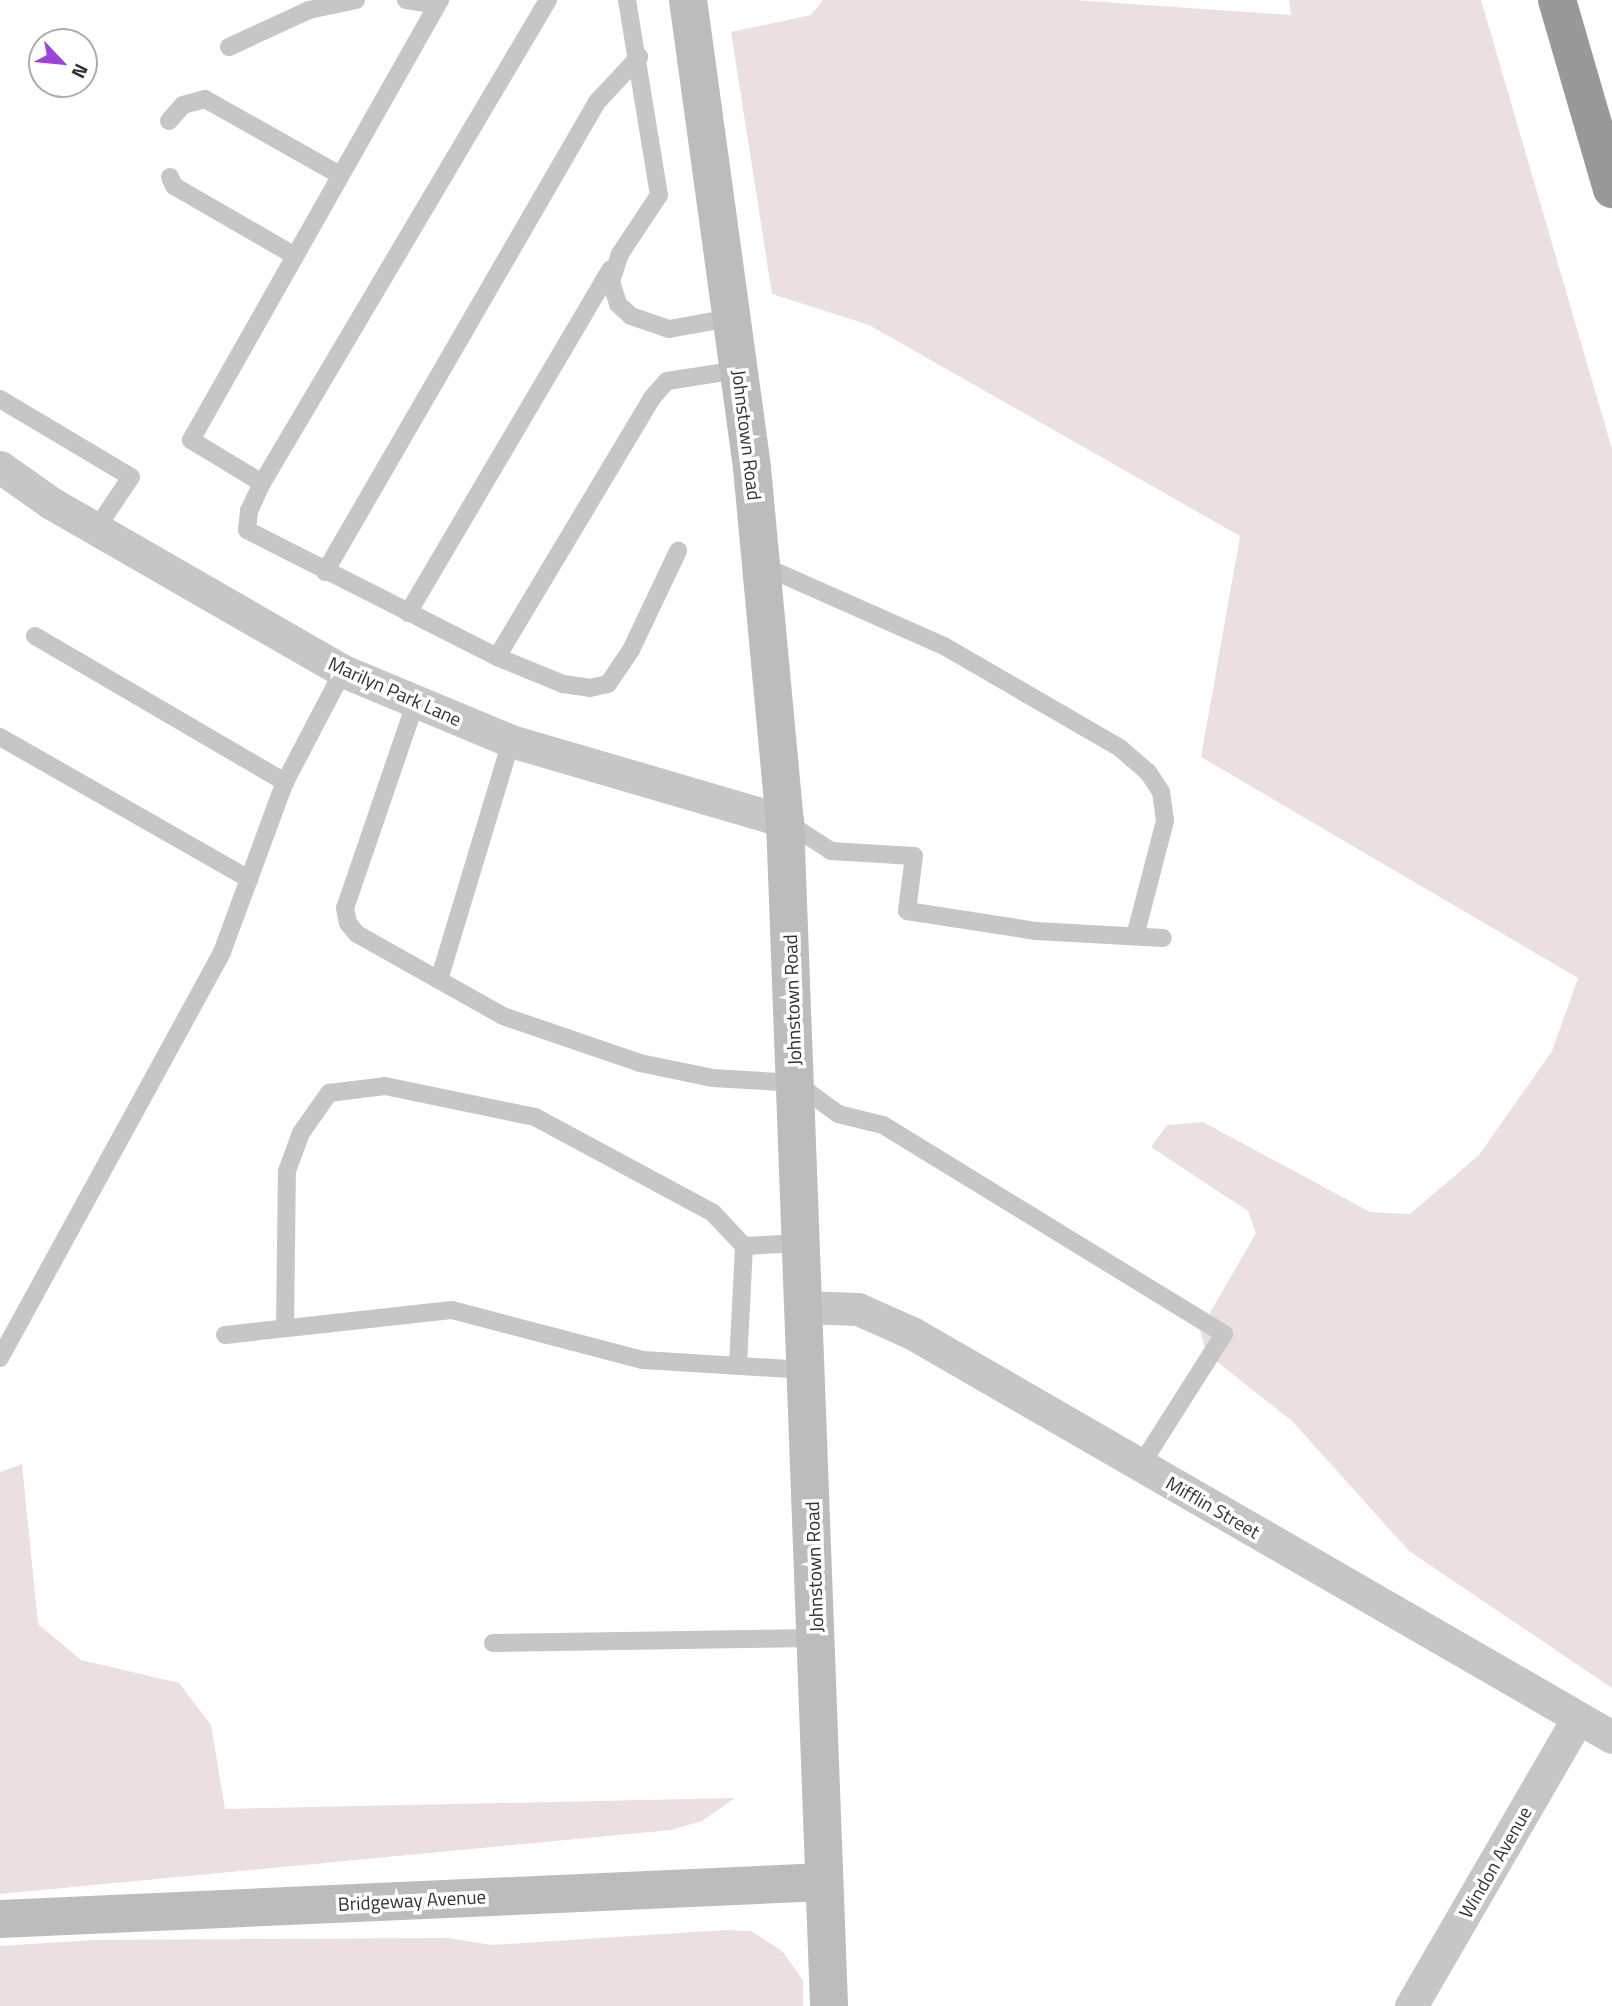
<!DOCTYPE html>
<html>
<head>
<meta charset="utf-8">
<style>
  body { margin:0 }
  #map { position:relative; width:1612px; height:2006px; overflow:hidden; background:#fff; font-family:"Titillium Web",sans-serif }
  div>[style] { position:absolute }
  .green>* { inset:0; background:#ebe0df }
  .lane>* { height:18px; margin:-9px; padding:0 9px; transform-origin:9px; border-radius:9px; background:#c6c6c6 }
  .street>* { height:33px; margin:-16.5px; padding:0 16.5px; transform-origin:16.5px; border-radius:16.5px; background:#c6c6c6 }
  .secondary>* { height:38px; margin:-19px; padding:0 19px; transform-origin:19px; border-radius:19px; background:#bcbcbc }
  .highway>* { height:38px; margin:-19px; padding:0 19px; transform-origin:19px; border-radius:19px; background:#999 }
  span { translate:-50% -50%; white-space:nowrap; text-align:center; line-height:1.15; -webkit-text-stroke:7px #fff; paint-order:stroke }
  .street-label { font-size:19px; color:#323232 }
  .north { position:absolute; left:28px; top:28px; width:70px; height:70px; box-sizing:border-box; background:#fff; border:2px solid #adadad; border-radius:50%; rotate:116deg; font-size:19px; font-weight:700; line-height:28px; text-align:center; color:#323232 }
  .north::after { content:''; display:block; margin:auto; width:24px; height:32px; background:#9f41dc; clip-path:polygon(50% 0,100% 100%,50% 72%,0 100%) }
</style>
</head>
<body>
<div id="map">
  <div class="green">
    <i style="clip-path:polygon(823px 0,1074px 0,1291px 15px,1289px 0,1481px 0,1612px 449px,1612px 1688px,1409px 1551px,1293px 1422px,1206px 1353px,1200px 1330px,1256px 1233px,1248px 1211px,1151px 1147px,1167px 1125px,1203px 1122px,1370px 1212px,1410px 1214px,1479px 1155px,1552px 1051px,1578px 978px,1201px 757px,1240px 536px,869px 325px,772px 294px,731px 32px,811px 15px)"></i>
    <i style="clip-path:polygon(22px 1464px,38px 1624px,81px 1660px,179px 1683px,211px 1725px,225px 1809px,735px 1798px,702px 1821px,671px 1830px,0 1894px,0 1472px)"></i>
    <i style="clip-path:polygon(725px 1930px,751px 1931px,782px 1951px,803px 1980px,803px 2006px,0 2006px,0 1946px,94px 1940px,448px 1938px,492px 1945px)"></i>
  </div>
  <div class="lane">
    <i style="left:406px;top:0;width:31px;rotate:9deg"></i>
    <i style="left:548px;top:0;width:561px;rotate:120.63deg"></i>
    <i style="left:262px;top:483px;width:31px;rotate:115deg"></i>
    <i style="left:249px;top:511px;width:19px;rotate:96deg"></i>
    <i style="left:247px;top:530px;width:280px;rotate:26.9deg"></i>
    <i style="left:497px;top:657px;width:302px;rotate:-59.1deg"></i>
    <i style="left:652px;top:398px;width:23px;rotate:-49deg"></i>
    <i style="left:667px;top:381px;width:73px;rotate:-8.7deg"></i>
    <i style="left:627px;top:0;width:198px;rotate:80.7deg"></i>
    <i style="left:659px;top:195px;width:71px;rotate:123.5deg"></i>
    <i style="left:620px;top:254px;width:29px;rotate:108deg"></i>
    <i style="left:611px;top:282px;width:23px;rotate:72deg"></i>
    <i style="left:618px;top:304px;width:18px;rotate:43deg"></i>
    <i style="left:631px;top:316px;width:40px;rotate:18.9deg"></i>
    <i style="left:669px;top:329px;width:63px;rotate:-10.1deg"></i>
    <i style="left:229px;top:47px;width:88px;rotate:-24.8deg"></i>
    <i style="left:309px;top:10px;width:48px;rotate:-12deg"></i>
    <i style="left:169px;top:121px;width:21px;rotate:-49deg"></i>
    <i style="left:183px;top:105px;width:23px;rotate:-15deg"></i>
    <i style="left:205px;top:99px;width:155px;rotate:29.4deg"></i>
    <i style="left:170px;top:177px;width:10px;rotate:66deg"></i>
    <i style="left:174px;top:186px;width:140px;rotate:30deg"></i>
    <i style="left:0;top:399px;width:152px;rotate:30.8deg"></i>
    <i style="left:131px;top:477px;width:63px;rotate:123.9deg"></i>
    <i style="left:262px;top:483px;width:83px;rotate:-148.8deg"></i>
    <i style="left:191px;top:440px;width:506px;rotate:-60.49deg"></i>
    <i style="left:761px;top:565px;width:200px;rotate:23.9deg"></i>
    <i style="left:944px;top:646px;width:203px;rotate:30.1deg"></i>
    <i style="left:1120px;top:748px;width:37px;rotate:41deg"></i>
    <i style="left:1148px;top:772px;width:24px;rotate:57deg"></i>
    <i style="left:1161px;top:792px;width:29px;rotate:82deg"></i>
    <i style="left:1165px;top:821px;width:119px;rotate:104.6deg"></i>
    <i style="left:325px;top:572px;width:543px;rotate:-59.94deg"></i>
    <i style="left:597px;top:102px;width:62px;rotate:-47deg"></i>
    <i style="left:408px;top:613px;width:399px;rotate:-59.5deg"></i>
    <i style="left:35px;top:636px;width:290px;rotate:30.3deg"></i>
    <i style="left:497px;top:657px;width:71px;rotate:22.2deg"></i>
    <i style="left:563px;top:684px;width:27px;rotate:8deg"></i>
    <i style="left:590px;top:688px;width:18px;rotate:-13deg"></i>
    <i style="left:608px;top:684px;width:41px;rotate:-55.9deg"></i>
    <i style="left:631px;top:650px;width:110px;rotate:-64.6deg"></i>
    <i style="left:416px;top:701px;width:219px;rotate:108.9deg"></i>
    <i style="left:345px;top:908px;width:15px;rotate:79deg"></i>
    <i style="left:348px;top:923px;width:14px;rotate:51deg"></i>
    <i style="left:357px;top:934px;width:167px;rotate:29.3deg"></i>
    <i style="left:503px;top:1016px;width:145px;rotate:18.9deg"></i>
    <i style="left:640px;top:1063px;width:75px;rotate:11.6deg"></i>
    <i style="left:713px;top:1078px;width:83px;rotate:3.4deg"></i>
    <i style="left:796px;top:1083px;width:52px;rotate:36.4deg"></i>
    <i style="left:838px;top:1114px;width:46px;rotate:13.7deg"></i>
    <i style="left:883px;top:1125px;width:400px;rotate:31.5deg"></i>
    <i style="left:1224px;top:1334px;width:155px;rotate:122.4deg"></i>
    <i style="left:0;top:737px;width:287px;rotate:29.7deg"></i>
    <i style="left:785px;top:821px;width:55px;rotate:33.1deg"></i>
    <i style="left:831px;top:851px;width:83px;rotate:3.4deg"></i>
    <i style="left:914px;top:856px;width:55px;rotate:97.3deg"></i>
    <i style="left:907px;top:911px;width:131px;rotate:8.8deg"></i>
    <i style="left:1036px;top:931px;width:127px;rotate:3.2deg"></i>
    <i style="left:439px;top:980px;width:250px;rotate:-73.2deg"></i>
    <i style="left:744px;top:1246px;width:58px;rotate:-3deg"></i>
    <i style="left:285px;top:1328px;width:157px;rotate:-89.3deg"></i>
    <i style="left:287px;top:1171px;width:40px;rotate:-69.8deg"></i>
    <i style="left:301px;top:1133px;width:49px;rotate:-55deg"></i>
    <i style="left:329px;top:1093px;width:56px;rotate:-7.1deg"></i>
    <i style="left:385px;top:1086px;width:153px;rotate:11.7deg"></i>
    <i style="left:535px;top:1117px;width:202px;rotate:28.3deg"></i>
    <i style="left:713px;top:1213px;width:45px;rotate:46.8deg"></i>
    <i style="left:744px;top:1246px;width:120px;rotate:92.9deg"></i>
    <i style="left:225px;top:1335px;width:228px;rotate:-6.3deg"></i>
    <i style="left:452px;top:1310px;width:197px;rotate:14.7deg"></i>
    <i style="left:643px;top:1360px;width:164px;rotate:3.5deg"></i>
    <i style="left:0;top:1358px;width:463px;rotate:-61.3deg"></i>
    <i style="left:222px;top:952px;width:181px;rotate:-69.7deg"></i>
    <i style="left:285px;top:782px;width:125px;rotate:-62.4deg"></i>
    <i style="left:493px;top:1643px;width:323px;rotate:-0.9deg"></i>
  </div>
  <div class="street">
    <i style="left:0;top:467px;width:62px;rotate:35.2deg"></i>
    <i style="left:51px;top:503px;width:337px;rotate:29.9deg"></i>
    <i style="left:343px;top:671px;width:182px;rotate:22.6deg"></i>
    <i style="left:511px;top:741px;width:285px;rotate:16.3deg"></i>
    <i style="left:804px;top:1307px;width:54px;rotate:2.1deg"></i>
    <i style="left:858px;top:1309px;width:59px;rotate:24deg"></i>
    <i style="left:912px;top:1333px;width:808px;rotate:29.99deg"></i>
    <i style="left:1411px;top:2006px;width:333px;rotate:-59.9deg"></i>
  </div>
  <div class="secondary">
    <i style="left:688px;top:0;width:472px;rotate:82.2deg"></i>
    <i style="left:752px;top:468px;width:355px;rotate:84.7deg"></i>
    <i style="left:785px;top:821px;width:1186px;rotate:87.87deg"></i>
    <i style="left:0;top:1919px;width:825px;rotate:-2.57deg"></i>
  </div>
  <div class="highway">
    <i style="left:1557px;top:0;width:197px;rotate:73.8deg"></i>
  </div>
  <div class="street-label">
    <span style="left:747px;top:435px;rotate:83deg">Johnstown Road</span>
    <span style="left:395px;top:691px;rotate:24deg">Marilyn Park Lane</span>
    <span style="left:792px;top:1000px;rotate:-92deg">Johnstown Road</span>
    <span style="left:1213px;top:1507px;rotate:30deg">Mifflin Street</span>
    <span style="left:814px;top:1567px;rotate:-92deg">Johnstown Road</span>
    <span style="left:1495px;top:1862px;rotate:-60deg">Windon Avenue</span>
    <span style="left:412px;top:1900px;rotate:-3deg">Bridgeway Avenue</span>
  </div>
  <div class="north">N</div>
</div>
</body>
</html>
